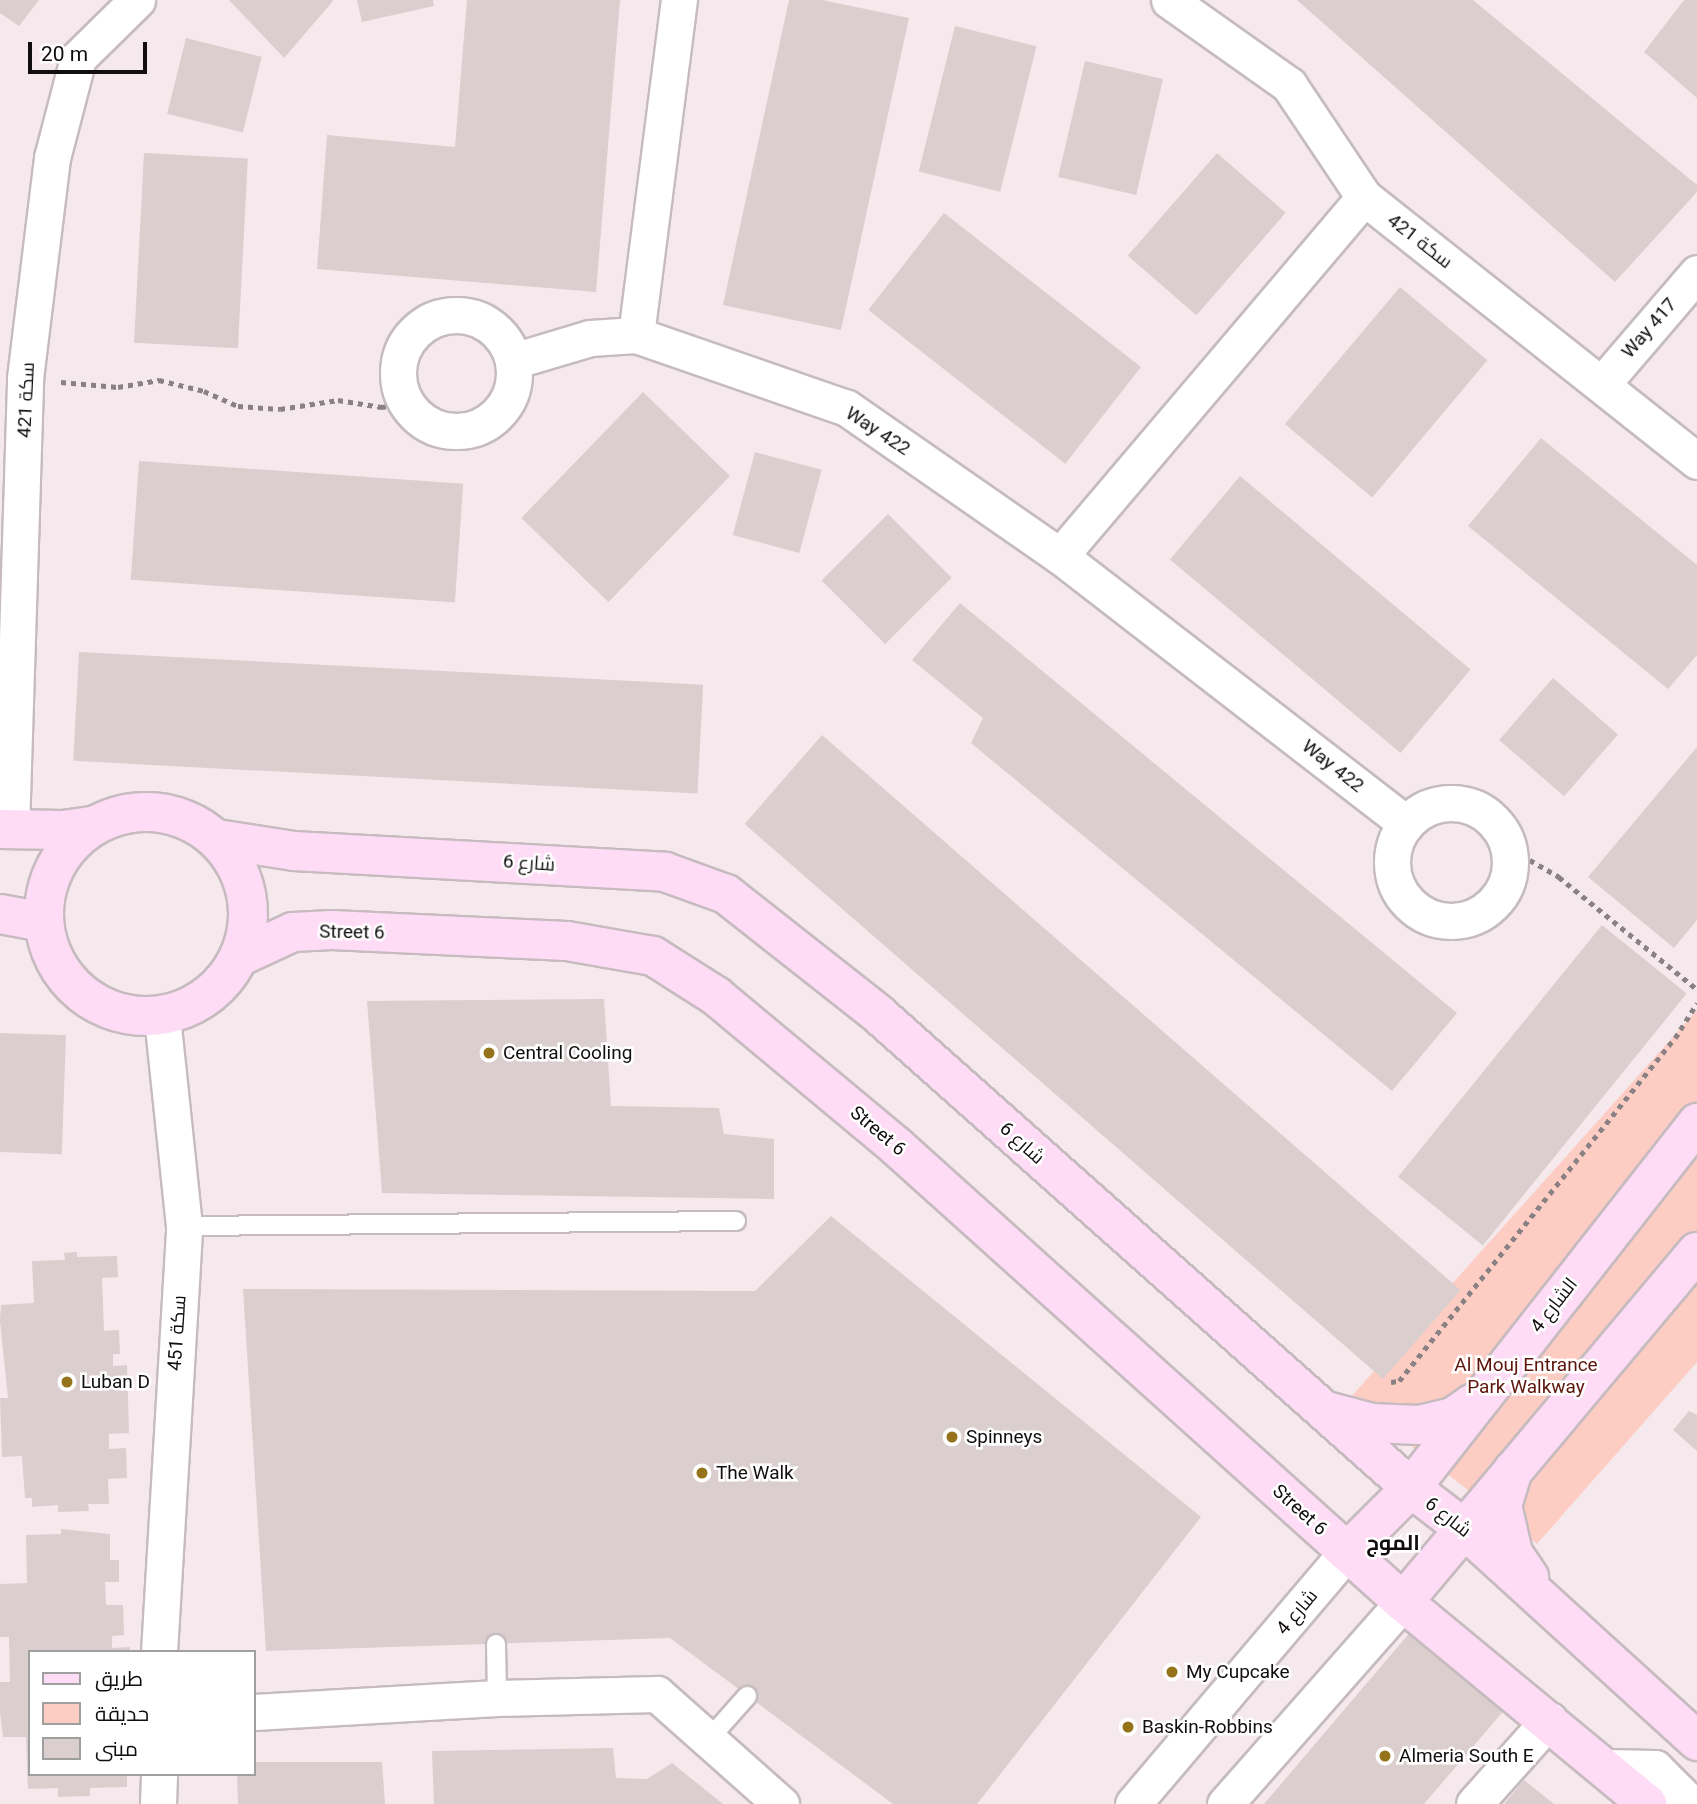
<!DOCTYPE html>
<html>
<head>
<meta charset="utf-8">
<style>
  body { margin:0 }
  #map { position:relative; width:1697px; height:1804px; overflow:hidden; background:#f5e9ed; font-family:Roboto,Cairo,sans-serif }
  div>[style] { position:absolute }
  .green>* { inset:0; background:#fdcdc3 }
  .building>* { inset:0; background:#dbcece; transform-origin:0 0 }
  .path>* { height:4.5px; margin-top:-2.25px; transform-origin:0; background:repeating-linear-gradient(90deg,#898184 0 5px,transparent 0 10px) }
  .roads { filter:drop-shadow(2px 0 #c6bbbf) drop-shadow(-2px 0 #c6bbbf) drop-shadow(0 2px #c6bbbf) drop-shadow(0 -2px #c6bbbf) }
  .lane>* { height:18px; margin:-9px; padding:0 9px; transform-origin:9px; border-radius:9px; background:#fff }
  .street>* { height:35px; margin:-17.5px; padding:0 17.5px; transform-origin:17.5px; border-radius:17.5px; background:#fff }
  .street>.ring { margin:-17.5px; padding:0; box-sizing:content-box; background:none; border:35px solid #fff; border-radius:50% }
  .secondary>* { height:38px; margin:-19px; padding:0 19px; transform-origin:19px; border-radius:19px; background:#ffdcf6 }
  .secondary>.ring { margin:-19px; padding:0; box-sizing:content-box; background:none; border:38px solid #ffdcf6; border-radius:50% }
  .dots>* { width:19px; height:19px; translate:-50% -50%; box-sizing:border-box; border:4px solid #fff; border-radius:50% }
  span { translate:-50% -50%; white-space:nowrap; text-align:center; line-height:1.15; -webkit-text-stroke:5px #fff; paint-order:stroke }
  .street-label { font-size:19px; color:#120e10 }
  .poi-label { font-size:19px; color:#120e10 }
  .left { translate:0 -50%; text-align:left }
  .park-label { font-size:19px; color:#5d160b }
  .neighbourhood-label { font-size:21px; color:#120e10; font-weight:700 }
  .legend { position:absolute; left:28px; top:1650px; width:228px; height:126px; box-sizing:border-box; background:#fff; border:2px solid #a09f9f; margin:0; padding:9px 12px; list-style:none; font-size:21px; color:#120e10 }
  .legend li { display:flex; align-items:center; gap:14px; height:35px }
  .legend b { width:35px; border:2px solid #a09f9f }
  .scale { position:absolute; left:28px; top:42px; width:119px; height:32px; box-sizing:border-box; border:4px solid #120e10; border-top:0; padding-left:9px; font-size:21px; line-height:24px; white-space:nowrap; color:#120e10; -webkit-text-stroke:5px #fff; paint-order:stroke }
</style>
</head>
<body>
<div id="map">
  <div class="green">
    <i style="clip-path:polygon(1697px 1010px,1697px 1362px,1537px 1544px,1350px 1398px)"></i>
  </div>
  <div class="building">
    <i style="clip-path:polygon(0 0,39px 0,19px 26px,0 13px)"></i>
    <i style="clip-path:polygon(229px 0,332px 0,333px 1px,284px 58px)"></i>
    <i style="clip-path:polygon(357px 0,433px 0,434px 6px,362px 22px)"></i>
    <i style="clip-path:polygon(467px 0,620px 0,596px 292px,317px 269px,327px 135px,455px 147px)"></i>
    <i style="clip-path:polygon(789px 0,822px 0,909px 18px,841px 330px,723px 305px)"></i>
    <i style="clip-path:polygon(1297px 0,1473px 0,1697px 185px,1697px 192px,1615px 282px)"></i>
    <i style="clip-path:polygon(1684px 0,1697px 0,1697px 98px,1644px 52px)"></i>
    <i style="left:955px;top:26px;width:84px;height:150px;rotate:14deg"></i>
    <i style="left:186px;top:38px;width:78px;height:78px;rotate:14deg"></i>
    <i style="left:1085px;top:61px;width:80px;height:119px;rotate:13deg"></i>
    <i style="left:144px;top:153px;width:104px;height:190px;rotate:3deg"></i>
    <i style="left:1217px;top:153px;width:91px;height:136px;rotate:41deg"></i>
    <i style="left:944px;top:213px;width:250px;height:123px;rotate:38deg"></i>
    <i style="left:1400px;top:287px;width:114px;height:179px;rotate:40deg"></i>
    <i style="left:643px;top:392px;width:121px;height:175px;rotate:44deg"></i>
    <i style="clip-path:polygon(1541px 438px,1697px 565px,1697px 655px,1668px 689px,1468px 526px)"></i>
    <i style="left:755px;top:452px;width:69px;height:86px;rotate:15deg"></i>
    <i style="left:139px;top:461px;width:325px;height:119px;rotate:4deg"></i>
    <i style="left:1240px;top:476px;width:301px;height:109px;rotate:40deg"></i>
    <i style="left:888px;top:514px;width:90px;height:94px;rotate:45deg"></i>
    <i style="clip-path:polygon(960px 603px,1457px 1013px,1392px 1091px,971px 743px,983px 718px,912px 660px)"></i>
    <i style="left:79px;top:652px;width:625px;height:109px;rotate:3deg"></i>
    <i style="left:1553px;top:678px;width:86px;height:82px;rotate:41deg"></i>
    <i style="left:822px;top:735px;width:846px;height:118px;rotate:41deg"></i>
    <i style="clip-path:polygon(1697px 747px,1697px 920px,1674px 948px,1588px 877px)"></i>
    <i style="left:1602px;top:925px;width:109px;height:324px;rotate:39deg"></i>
    <i style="clip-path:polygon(604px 999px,611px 1106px,719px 1108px,724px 1134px,774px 1139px,774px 1199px,382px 1193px,367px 1001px)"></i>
    <i style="left:0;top:1033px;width:66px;height:119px;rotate:2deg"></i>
    <i style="clip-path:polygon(831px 1216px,1201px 1517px,977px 1804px,893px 1804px,670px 1638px,266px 1651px,243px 1289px,755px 1291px)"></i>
    <i style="clip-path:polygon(77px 1252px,77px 1257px,117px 1256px,118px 1277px,102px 1278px,104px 1331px,119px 1330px,120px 1354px,113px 1354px,113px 1366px,127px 1365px,129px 1433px,109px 1434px,109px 1449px,126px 1448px,127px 1478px,108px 1479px,109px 1504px,88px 1504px,89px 1511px,58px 1512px,58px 1505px,32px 1507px,32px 1498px,25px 1498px,22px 1456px,2px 1457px,0 1398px,8px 1398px,0 1321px,1px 1305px,34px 1303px,32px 1261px,65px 1260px,64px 1253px)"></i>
    <i style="clip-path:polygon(1689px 1411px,1697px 1415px,1697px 1451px,1673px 1430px)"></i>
    <i style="clip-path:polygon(61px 1529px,110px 1534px,110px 1560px,119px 1560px,119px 1582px,105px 1582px,106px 1605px,123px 1605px,124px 1635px,112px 1636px,112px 1648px,130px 1647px,130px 1652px,30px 1652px,30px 1774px,127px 1774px,127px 1787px,90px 1788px,90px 1796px,58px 1797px,58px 1788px,28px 1789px,26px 1737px,3px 1737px,0 1712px,0 1682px,10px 1682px,9px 1637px,0 1637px,0 1584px,27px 1583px,26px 1535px,61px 1534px)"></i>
    <i style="clip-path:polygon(1412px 1630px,1506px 1708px,1424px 1804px,1264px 1804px)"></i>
    <i style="clip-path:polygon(613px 1748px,616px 1778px,647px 1779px,672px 1763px,723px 1804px,434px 1804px,432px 1751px)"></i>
    <i style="clip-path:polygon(254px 1762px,382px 1762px,385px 1804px,238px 1804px,237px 1774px,254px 1774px)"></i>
    <i style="clip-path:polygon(1524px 1780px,1554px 1804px,1504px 1804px)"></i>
  </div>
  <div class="path">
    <i style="left:61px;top:382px;width:57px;rotate:5deg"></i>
    <i style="left:118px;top:387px;width:42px;rotate:-9.7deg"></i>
    <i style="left:159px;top:380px;width:46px;rotate:13.7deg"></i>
    <i style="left:204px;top:391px;width:37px;rotate:24deg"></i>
    <i style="left:238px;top:406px;width:42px;rotate:4.1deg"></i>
    <i style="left:280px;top:409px;width:59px;rotate:-8.8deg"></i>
    <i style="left:338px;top:400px;width:44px;rotate:9.2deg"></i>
    <i style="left:381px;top:407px;width:25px;rotate:-7deg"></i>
    <i style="left:1511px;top:858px;width:19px;rotate:6deg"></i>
    <i style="left:1530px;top:860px;width:34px;rotate:30deg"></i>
    <i style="left:1559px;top:877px;width:178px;rotate:39.1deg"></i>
    <i style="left:1391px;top:1382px;width:8px;rotate:-7deg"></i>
    <i style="left:1399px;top:1381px;width:440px;rotate:-51.2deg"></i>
    <i style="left:1675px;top:1038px;width:41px;rotate:-57.8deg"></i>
  </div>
  <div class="roads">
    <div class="lane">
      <i style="left:184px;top:1226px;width:552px;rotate:-0.52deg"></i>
      <i style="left:496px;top:1644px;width:54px;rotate:88.9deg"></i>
      <i style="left:708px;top:1740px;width:59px;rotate:-48.4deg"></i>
    </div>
    <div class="street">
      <i style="left:1169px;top:0;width:147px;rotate:35.3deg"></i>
      <i style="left:1289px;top:85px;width:135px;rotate:56.2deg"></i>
      <i style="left:1364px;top:197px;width:425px;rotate:38.4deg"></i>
      <i class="ring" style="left:398px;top:315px;width:81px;height:81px"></i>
      <i style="left:636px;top:335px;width:338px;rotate:-82.7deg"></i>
      <i style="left:513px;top:361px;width:80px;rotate:-16.6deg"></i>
      <i style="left:590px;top:338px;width:46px;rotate:-3.7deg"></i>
      <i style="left:636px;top:335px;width:223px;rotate:19.1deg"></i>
      <i style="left:847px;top:408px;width:259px;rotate:34.8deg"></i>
      <i style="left:1060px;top:556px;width:437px;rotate:37.7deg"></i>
      <i style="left:1602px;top:384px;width:146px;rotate:-49.4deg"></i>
      <i style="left:1060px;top:556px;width:470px;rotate:-49.7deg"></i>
      <i class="ring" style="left:1392px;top:803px;width:83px;height:83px"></i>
      <i style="left:11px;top:829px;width:451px;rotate:-88.2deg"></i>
      <i style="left:25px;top:378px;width:222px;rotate:-83deg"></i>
      <i style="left:52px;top:158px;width:103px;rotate:-75.4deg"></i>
      <i style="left:78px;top:58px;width:83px;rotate:-44.5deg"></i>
      <i style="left:159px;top:1652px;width:427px;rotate:-86.6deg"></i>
      <i style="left:184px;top:1226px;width:212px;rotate:-96deg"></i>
      <i style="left:254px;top:1712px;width:243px;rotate:-3.3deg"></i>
      <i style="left:497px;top:1698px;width:160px;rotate:-1.4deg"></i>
      <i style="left:657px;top:1694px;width:166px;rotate:41.6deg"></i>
      <i style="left:1604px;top:1767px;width:51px;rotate:1.1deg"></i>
      <i style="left:1655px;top:1768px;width:51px;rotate:45deg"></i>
      <i style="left:158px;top:1804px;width:30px;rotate:-88deg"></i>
      <i style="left:1133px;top:1804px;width:331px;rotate:-49.7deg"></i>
      <i style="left:1225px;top:1804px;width:269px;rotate:-48.6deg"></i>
      <i style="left:1474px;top:1804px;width:113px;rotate:-48.2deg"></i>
    </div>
    <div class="secondary">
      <i class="ring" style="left:44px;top:812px;width:166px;height:166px"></i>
      <i style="left:0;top:829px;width:63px;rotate:0.9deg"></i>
      <i style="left:63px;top:830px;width:30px;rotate:-8deg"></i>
      <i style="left:217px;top:839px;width:78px;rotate:8.9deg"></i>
      <i style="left:294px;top:851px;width:372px;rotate:3.2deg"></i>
      <i style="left:665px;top:872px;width:65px;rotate:19.8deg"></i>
      <i style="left:726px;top:894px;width:192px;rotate:38.2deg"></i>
      <i style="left:877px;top:1013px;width:715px;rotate:41.65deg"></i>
      <i style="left:1411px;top:1488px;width:64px;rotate:37.4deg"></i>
      <i style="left:1462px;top:1527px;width:318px;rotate:42.3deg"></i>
      <i style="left:0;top:914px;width:44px;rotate:10.5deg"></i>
      <i style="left:241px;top:956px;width:57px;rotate:-24.8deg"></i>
      <i style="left:293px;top:932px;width:39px;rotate:-3deg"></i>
      <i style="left:332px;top:930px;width:235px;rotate:2.7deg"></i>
      <i style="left:567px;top:941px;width:87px;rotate:9.9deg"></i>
      <i style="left:653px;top:956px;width:75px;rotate:32.4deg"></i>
      <i style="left:716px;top:996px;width:234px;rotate:39.8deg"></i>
      <i style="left:896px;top:1146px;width:682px;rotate:41.97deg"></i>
      <i style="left:1403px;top:1602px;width:317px;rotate:39.6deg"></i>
      <i style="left:1326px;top:1411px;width:48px;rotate:14.6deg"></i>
      <i style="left:1372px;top:1423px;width:47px;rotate:2.4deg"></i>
      <i style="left:1419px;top:1425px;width:35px;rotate:-13deg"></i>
      <i style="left:1453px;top:1417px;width:24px;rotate:-35deg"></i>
      <i style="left:1513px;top:1470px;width:37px;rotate:107deg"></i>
      <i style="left:1502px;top:1505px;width:49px;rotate:77.1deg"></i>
      <i style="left:1513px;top:1553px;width:29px;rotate:56deg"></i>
      <i style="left:1347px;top:1552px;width:91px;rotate:-45deg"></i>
      <i style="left:1411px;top:1488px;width:464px;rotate:-51.9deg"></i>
      <i style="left:1403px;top:1602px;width:457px;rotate:-50deg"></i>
    </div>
  </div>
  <div class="dots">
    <i style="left:489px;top:1053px;background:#94731b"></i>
    <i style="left:67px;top:1382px;background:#94731b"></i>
    <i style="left:952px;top:1437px;background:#94731b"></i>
    <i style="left:702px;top:1473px;background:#94731b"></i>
    <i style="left:1172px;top:1672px;background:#94731b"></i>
    <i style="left:1128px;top:1727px;background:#94731b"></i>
    <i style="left:1385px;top:1756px;background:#94731b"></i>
  </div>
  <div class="street-label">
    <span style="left:1420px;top:241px;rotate:38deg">سكة 421</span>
    <span style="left:1649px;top:328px;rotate:-49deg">Way 417</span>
    <span style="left:26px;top:400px;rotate:-87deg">سكة 421</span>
    <span style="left:878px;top:431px;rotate:33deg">Way 422</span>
    <span style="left:1333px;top:766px;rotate:38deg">Way 422</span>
    <span style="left:529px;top:863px;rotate:4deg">شارع 6</span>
    <span style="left:352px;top:932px;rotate:1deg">Street 6</span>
    <span style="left:878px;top:1131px;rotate:40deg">Street 6</span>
    <span style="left:1022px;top:1143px;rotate:42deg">شارع 6</span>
    <span style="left:1554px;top:1305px;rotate:-52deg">الشارع 4</span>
    <span style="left:177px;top:1333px;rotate:-86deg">سكة 451</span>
    <span style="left:1300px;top:1510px;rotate:42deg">Street 6</span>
    <span style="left:1448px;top:1517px;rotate:38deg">شارع 6</span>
    <span style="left:1297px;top:1612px;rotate:-50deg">شارع 4</span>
  </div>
  <div class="poi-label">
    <span class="left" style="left:503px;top:1053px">Central Cooling</span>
    <span class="left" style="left:81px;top:1382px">Luban D</span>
    <span class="left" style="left:966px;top:1437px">Spinneys</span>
    <span class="left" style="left:716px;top:1473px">The Walk</span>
    <span class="left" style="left:1186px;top:1672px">My Cupcake</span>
    <span class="left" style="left:1142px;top:1727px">Baskin-Robbins</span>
    <span class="left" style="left:1399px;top:1756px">Almeria South E</span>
  </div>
  <div class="park-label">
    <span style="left:1526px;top:1376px">Al Mouj Entrance<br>Park Walkway</span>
  </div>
  <div class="neighbourhood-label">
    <span style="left:1393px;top:1543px">الموج</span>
  </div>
  <ul class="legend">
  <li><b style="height:9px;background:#ffdcf6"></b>طريق</li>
  <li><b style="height:19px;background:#fdcdc3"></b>حديقة</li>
  <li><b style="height:19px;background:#dbcece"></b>مبنى</li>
  </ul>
  <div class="scale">20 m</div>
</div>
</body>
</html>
